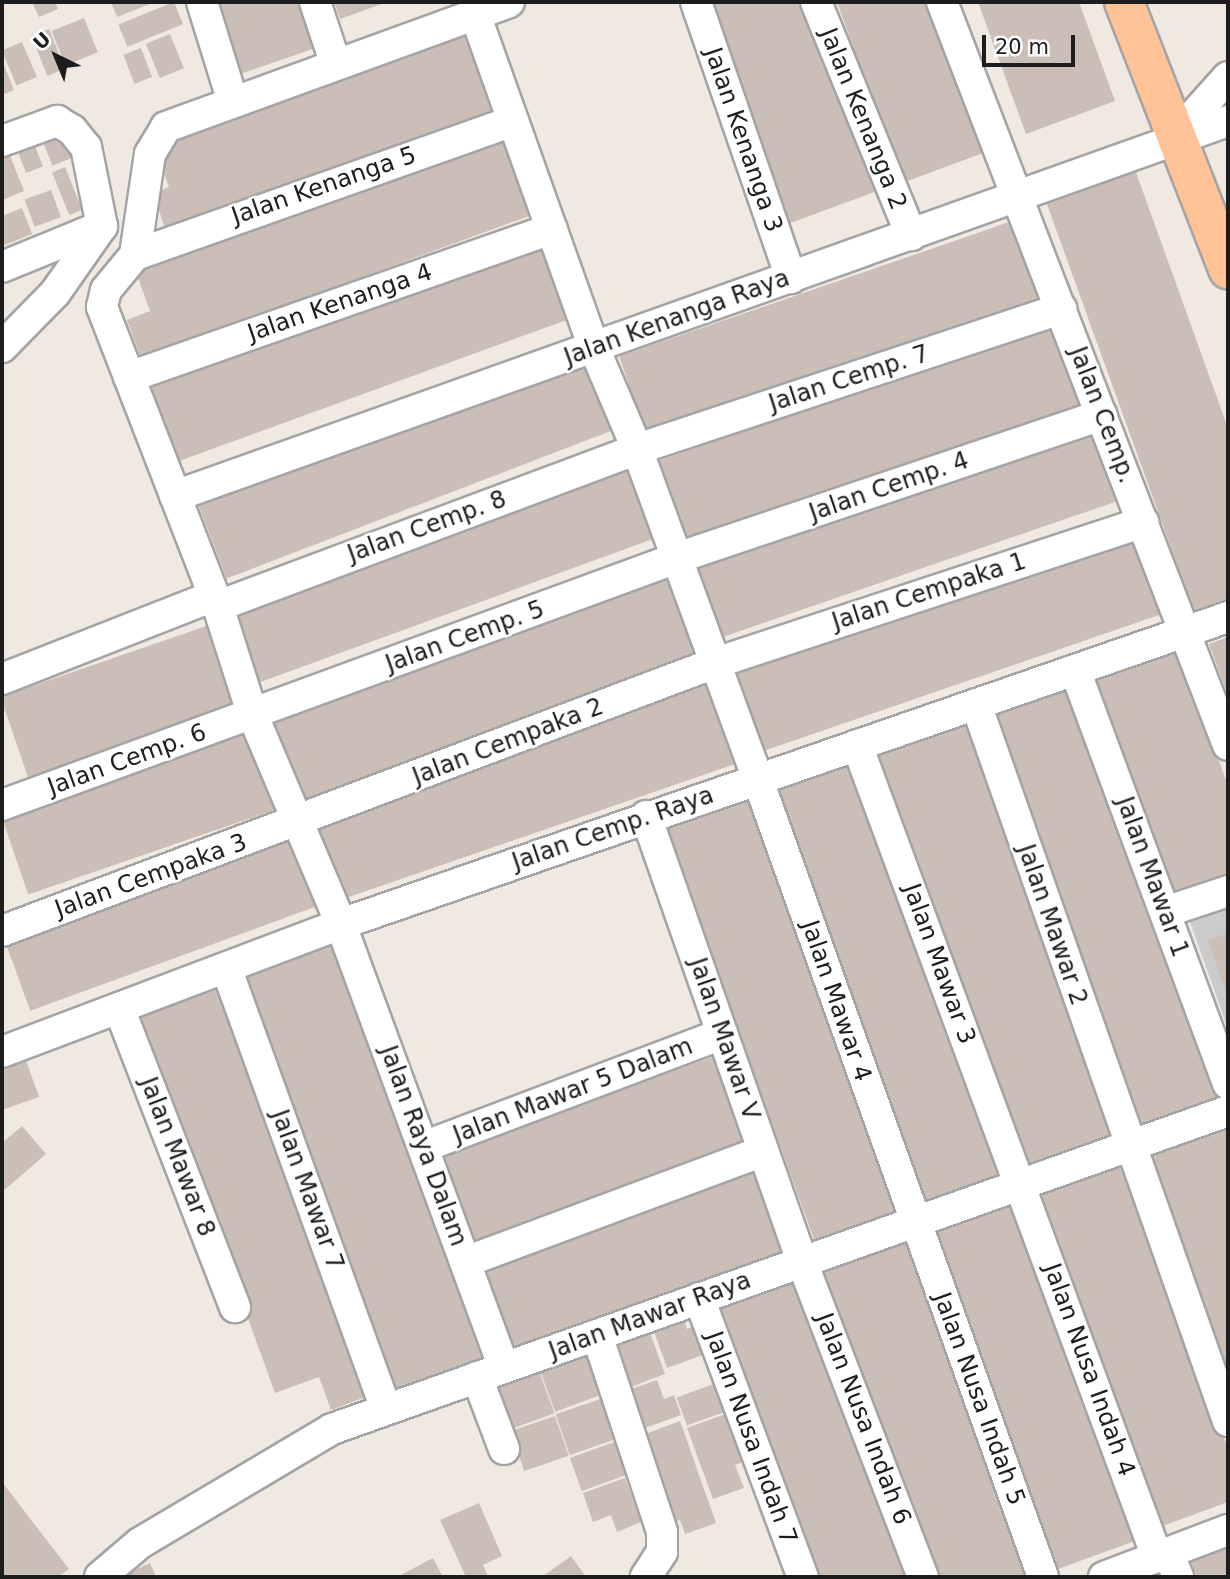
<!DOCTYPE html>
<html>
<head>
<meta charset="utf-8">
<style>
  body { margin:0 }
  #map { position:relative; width:1230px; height:1579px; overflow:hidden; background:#efe9e2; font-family:"DejaVu Sans",sans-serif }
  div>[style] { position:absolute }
  .religious>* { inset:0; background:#cbcbcb }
  .building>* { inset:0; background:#cbbeb7; transform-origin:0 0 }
  .roads { filter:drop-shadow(2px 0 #a4a4a4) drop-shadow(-2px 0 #a4a4a4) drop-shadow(0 2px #a4a4a4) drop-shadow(0 -2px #a4a4a4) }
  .minor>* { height:30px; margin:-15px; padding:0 15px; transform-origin:15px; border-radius:15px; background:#fff }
  .major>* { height:38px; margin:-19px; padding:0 19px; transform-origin:19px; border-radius:19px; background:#ffc397 }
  span { translate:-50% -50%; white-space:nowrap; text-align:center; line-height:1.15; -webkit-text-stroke:5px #fff; paint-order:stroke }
  .street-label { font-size:24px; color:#1d1d1d }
  .frame { position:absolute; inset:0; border:4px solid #1d1d1d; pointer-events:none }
  .north { position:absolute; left:21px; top:21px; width:70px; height:70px; -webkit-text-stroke:5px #fff; paint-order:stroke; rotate:317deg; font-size:19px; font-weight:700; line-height:28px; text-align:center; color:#1d1d1d }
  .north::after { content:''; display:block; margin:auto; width:24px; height:32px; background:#1d1d1d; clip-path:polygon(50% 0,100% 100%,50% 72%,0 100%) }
  .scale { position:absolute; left:982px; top:35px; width:93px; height:32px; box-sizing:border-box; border:4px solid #1d1d1d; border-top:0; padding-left:9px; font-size:21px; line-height:24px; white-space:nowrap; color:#1d1d1d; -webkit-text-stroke:5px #fff; paint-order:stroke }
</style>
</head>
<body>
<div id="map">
  <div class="religious">
    <i style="clip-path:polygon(1228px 909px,1228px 1029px,1190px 922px)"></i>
  </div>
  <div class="building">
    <i style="clip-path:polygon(32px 2px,55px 2px,58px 9px,39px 17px)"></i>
    <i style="clip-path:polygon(111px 2px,155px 2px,117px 17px)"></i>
    <i style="left:174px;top:2px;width:24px;height:60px;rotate:68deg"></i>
    <i style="clip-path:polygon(212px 2px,312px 2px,327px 44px,237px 75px)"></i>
    <i style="clip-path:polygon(334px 2px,387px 2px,340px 19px)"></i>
    <i style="clip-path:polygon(708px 2px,808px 2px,877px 191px,788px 224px)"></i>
    <i style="clip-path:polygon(837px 2px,937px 2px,991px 150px,902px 183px)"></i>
    <i style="clip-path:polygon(978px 2px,1079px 2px,1115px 101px,1026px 134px)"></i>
    <i style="left:84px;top:18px;width:37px;height:35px;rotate:68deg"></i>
    <i style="left:49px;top:29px;width:43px;height:19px;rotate:68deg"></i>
    <i style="clip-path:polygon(474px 29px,503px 108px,166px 231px,153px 193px,169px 187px,154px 146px)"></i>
    <i style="left:170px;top:34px;width:37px;height:26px;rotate:68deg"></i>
    <i style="left:22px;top:42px;width:38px;height:22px;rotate:67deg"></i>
    <i style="left:141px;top:48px;width:31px;height:19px;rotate:69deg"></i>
    <i style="clip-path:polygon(2px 60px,14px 90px,2px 95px)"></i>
    <i style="clip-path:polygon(511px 133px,540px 212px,141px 358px,127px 320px,150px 311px,135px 270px)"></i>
    <i style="left:62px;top:136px;width:24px;height:20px;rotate:68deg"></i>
    <i style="clip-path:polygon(6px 146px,24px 191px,3px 200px,2px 148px)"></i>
    <i style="left:35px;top:146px;width:22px;height:18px;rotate:69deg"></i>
    <i style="clip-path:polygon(1133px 164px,1228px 428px,1228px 605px,1196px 617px,1044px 196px)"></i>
    <i style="left:65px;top:167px;width:46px;height:14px;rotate:68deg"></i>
    <i style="left:51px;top:190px;width:29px;height:28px;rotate:70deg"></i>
    <i style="clip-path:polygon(22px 208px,32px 234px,2px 246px,2px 216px)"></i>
    <i style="left:1021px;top:218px;width:84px;height:425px;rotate:71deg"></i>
    <i style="left:549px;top:237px;width:84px;height:425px;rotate:70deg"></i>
    <i style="left:1059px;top:323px;width:84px;height:425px;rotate:71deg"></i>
    <i style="left:593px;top:350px;width:82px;height:424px;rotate:69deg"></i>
    <i style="left:1095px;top:420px;width:84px;height:424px;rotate:71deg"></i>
    <i style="left:630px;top:457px;width:85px;height:425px;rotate:70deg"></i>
    <i style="left:1133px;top:535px;width:84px;height:425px;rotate:71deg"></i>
    <i style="left:673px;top:577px;width:84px;height:424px;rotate:70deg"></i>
    <i style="left:215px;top:623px;width:85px;height:227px;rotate:71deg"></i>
    <i style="clip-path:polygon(1228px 637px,1228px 696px,1209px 644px)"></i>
    <i style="clip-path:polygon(1175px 638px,1228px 786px,1228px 875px,1168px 897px,1086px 671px)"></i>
    <i style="left:715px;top:681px;width:85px;height:425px;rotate:71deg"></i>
    <i style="left:1070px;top:681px;width:448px;height:94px;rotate:70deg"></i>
    <i style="left:963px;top:714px;width:448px;height:94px;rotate:70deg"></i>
    <i style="left:254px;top:727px;width:85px;height:268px;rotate:71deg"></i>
    <i style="left:859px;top:759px;width:448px;height:95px;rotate:70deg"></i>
    <i style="left:752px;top:791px;width:447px;height:95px;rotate:70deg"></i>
    <i style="left:300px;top:822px;width:85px;height:318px;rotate:70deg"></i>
    <i style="clip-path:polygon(1228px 933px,1228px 998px,1208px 940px)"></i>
    <i style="left:334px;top:942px;width:442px;height:95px;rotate:70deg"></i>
    <i style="clip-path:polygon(226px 981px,376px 1393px,331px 1410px,319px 1377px,275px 1393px,138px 1013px)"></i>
    <i style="clip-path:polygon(23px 1052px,39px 1097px,2px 1110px,2px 1059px)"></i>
    <i style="left:715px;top:1056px;width:92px;height:298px;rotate:70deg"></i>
    <i style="clip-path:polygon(1228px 1125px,1228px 1395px,1142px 1157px)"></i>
    <i style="clip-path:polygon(22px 1126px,46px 1154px,2px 1192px,2px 1143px)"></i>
    <i style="clip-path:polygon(1123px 1156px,1228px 1449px,1228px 1502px,1157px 1528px,1034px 1188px)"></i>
    <i style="left:757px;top:1161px;width:93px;height:298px;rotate:70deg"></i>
    <i style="left:1016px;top:1198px;width:363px;height:94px;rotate:70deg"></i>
    <i style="left:912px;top:1237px;width:362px;height:95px;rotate:70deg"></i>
    <i style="left:802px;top:1275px;width:321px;height:94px;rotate:70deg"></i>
    <i style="clip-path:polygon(682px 1312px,687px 1329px,701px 1323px,711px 1352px,667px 1368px,651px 1323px)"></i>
    <i style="clip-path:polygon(648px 1327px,665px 1374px,620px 1391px,612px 1371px,625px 1366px,615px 1339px)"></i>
    <i style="left:588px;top:1353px;width:44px;height:51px;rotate:70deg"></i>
    <i style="left:539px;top:1371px;width:45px;height:46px;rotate:70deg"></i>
    <i style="clip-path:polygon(657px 1380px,664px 1399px,674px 1395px,681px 1415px,634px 1432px,620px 1393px)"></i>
    <i style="left:719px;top:1382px;width:30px;height:45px;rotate:70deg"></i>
    <i style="left:603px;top:1398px;width:43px;height:50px;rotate:71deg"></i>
    <i style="clip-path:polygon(731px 1412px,749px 1460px,735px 1465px,744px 1488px,713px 1499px,687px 1428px)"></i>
    <i style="left:555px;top:1416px;width:42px;height:47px;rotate:71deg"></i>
    <i style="clip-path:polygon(680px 1421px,716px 1523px,685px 1534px,680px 1520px,668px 1524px,637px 1437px)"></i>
    <i style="left:614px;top:1442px;width:35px;height:47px;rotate:70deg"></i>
    <i style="clip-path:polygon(625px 1478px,641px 1522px,617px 1532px,611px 1515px,593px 1522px,583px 1493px)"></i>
    <i style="clip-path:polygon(2px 1482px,69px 1569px,58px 1577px,2px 1577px)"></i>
    <i style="clip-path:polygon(479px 1503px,502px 1556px,483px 1565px,488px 1576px,466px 1577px,440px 1520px)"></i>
    <i style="clip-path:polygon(1228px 1540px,1228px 1577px,1197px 1577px,1189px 1556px)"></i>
    <i style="clip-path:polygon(571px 1556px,586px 1577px,542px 1577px)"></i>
    <i style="clip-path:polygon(433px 1558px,443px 1577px,397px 1577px)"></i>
    <i style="clip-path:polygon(150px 1563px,156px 1577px,120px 1577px)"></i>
  </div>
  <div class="roads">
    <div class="minor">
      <i style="left:202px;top:2px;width:105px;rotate:72.8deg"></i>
      <i style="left:315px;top:2px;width:66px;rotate:71.6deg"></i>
      <i style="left:696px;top:2px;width:292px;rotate:71deg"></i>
      <i style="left:816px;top:2px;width:252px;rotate:67.8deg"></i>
      <i style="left:942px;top:2px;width:796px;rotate:68.95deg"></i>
      <i style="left:475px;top:14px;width:355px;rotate:70.4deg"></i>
      <i style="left:594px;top:348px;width:110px;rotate:66.9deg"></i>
      <i style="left:637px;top:449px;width:352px;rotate:69.9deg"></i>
      <i style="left:758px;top:780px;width:846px;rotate:70.32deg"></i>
      <i style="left:1174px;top:124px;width:19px;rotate:-21deg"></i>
      <i style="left:1192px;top:117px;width:54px;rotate:-48deg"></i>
      <i style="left:2px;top:141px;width:59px;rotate:-20deg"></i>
      <i style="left:57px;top:121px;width:17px;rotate:31deg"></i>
      <i style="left:72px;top:130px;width:22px;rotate:51deg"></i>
      <i style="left:86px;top:147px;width:81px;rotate:78.6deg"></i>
      <i style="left:102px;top:226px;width:82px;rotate:125deg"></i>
      <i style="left:55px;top:293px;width:76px;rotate:134.5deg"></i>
      <i style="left:135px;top:255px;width:401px;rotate:-19.5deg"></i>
      <i style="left:2px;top:267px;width:108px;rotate:-22.3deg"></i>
      <i style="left:129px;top:377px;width:448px;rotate:-19.3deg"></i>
      <i style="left:175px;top:496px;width:1118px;rotate:-19.6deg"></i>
      <i style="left:218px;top:606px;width:447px;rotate:-20.5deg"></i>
      <i style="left:637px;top:449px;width:447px;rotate:-18.3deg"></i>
      <i style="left:1075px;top:670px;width:441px;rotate:69.7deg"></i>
      <i style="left:2px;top:679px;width:228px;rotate:-21.4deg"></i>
      <i style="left:976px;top:704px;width:760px;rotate:70.64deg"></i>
      <i style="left:857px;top:745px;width:866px;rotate:69.72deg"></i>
      <i style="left:2px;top:805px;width:719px;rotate:-20.1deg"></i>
      <i style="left:677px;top:558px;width:448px;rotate:-18.6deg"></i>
      <i style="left:646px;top:816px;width:472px;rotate:70.7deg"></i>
      <i style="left:802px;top:1262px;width:337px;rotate:69deg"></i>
      <i style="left:1165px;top:912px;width:66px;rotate:-18.4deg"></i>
      <i style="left:2px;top:931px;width:762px;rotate:-20.6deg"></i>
      <i style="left:715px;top:663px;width:451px;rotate:-18.2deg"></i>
      <i style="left:227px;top:970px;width:467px;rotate:70.1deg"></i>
      <i style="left:119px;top:1008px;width:321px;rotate:68.8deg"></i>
      <i style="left:2px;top:1052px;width:362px;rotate:-20.7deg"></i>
      <i style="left:341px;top:924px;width:939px;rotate:-19.09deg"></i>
      <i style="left:423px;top:1147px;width:320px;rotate:-20.7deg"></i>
      <i style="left:465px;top:1262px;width:318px;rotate:-20.4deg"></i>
      <i style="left:699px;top:1298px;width:298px;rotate:69.6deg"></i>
      <i style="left:597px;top:1335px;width:207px;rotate:71.7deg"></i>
      <i style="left:662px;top:1532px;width:20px;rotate:90deg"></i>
      <i style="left:662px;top:1552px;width:30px;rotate:123deg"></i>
      <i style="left:504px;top:1368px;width:473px;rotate:-110.2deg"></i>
      <i style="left:341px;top:924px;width:226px;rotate:-112.9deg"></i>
      <i style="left:253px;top:716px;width:115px;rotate:-107.7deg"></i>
      <i style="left:218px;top:606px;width:321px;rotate:-111.2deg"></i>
      <i style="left:102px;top:307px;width:17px;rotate:-77deg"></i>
      <i style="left:106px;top:290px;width:45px;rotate:-50.4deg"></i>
      <i style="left:135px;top:255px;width:102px;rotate:-81.6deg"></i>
      <i style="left:150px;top:154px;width:31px;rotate:-59deg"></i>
      <i style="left:166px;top:127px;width:365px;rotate:-20deg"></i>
      <i style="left:477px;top:1377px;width:77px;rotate:69.4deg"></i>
      <i style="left:1168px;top:1553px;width:26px;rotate:67deg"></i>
      <i style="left:100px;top:1577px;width:52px;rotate:-40.4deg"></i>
      <i style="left:140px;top:1543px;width:223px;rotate:-30.7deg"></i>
      <i style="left:332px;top:1429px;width:951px;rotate:-19.54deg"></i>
      <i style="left:1104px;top:1577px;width:133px;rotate:-20.8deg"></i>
    </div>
    <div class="major">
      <i style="left:1124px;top:2px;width:287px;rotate:68.7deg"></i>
    </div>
  </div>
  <div class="street-label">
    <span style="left:863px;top:119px;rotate:68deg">Jalan Kenanga 2</span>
    <span style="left:743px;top:140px;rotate:71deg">Jalan Kenanga 3</span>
    <span style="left:324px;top:186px;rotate:-19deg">Jalan Kenanga 5</span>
    <span style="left:340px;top:303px;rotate:-19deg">Jalan Kenanga 4</span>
    <span style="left:677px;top:318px;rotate:-20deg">Jalan Kenanga Raya</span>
    <span style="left:849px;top:379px;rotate:-18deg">Jalan Cemp. 7</span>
    <span style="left:1102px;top:415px;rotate:69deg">Jalan Cemp.</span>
    <span style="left:889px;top:487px;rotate:-19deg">Jalan Cemp. 4</span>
    <span style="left:427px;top:527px;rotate:-20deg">Jalan Cemp. 8</span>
    <span style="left:929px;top:592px;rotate:-18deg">Jalan Cempaka 1</span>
    <span style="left:465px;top:637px;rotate:-20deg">Jalan Cemp. 5</span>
    <span style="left:508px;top:742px;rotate:-21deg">Jalan Cempaka 2</span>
    <span style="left:127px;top:760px;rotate:-20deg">Jalan Cemp. 6</span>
    <span style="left:613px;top:829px;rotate:-19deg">Jalan Cemp. Raya</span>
    <span style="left:151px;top:876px;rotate:-20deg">Jalan Cempaka 3</span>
    <span style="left:1152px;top:877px;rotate:70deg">Jalan Mawar 1</span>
    <span style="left:1052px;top:925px;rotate:71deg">Jalan Mawar 2</span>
    <span style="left:939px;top:964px;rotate:70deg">Jalan Mawar 3</span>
    <span style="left:836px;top:1001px;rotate:71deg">Jalan Mawar 4</span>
    <span style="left:724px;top:1039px;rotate:71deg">Jalan Mawar V</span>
    <span style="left:573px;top:1091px;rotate:-21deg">Jalan Mawar 5 Dalam</span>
    <span style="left:423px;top:1146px;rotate:70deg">Jalan Raya Dalam</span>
    <span style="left:177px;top:1157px;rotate:69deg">Jalan Mawar 8</span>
    <span style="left:307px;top:1190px;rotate:70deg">Jalan Mawar 7</span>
    <span style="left:650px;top:1316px;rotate:-20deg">Jalan Mawar Raya</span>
    <span style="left:1089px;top:1370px;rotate:70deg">Jalan Nusa Indah 4</span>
    <span style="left:979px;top:1399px;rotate:70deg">Jalan Nusa Indah 5</span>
    <span style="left:863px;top:1419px;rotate:69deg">Jalan Nusa Indah 6</span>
    <span style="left:751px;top:1438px;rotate:70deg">Jalan Nusa Indah 7</span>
  </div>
  <div class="frame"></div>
  <div class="north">U</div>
  <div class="scale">20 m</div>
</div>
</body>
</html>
